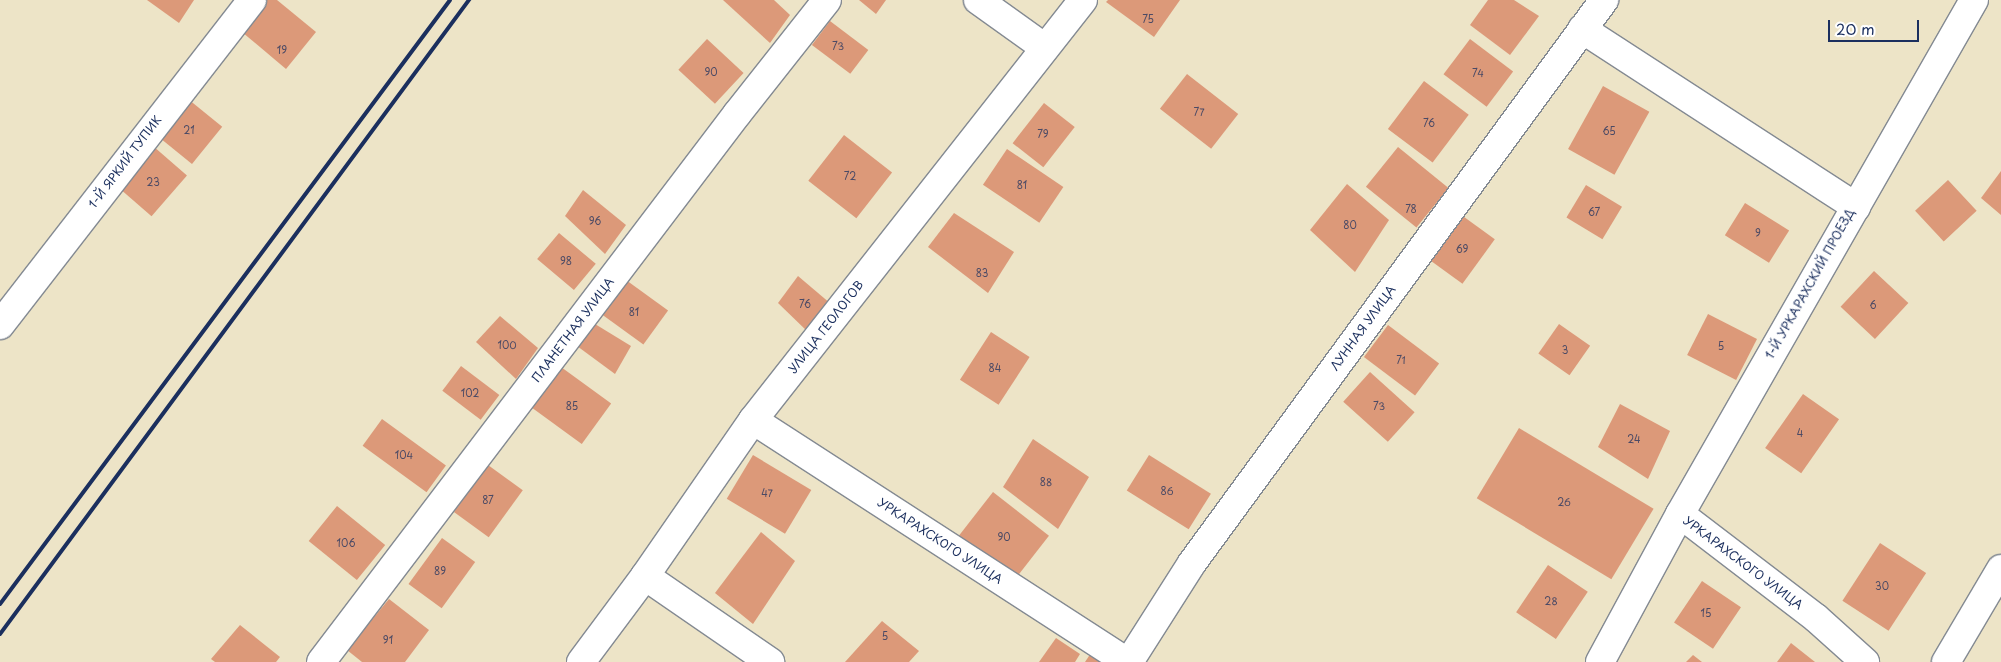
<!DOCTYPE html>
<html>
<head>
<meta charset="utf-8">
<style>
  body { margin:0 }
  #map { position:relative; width:2001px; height:662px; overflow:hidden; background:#ede4c7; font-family:"Playpen Sans",sans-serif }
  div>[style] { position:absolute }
  .building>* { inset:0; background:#dc9979; transform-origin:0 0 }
  .roads { filter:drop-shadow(1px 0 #848a92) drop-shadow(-1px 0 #848a92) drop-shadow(0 1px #848a92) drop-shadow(0 -1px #848a92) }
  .minor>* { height:28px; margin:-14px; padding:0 14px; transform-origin:14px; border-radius:14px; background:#fff }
  .rail>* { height:4px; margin:-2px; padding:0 2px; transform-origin:2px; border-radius:2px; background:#1b2f5e }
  span { translate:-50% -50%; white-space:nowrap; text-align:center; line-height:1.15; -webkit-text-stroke:5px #fff; paint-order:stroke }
  .number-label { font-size:10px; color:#4b4a65 }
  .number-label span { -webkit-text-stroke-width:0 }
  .street-label { font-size:12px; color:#1b2f5e }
  .scale { position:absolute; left:1828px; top:20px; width:91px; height:22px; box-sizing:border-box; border:2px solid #1b2f5e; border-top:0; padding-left:6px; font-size:15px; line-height:18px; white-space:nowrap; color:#1b2f5e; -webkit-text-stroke:4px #fff; paint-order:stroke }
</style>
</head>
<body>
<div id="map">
  <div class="building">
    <i style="clip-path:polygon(147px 0,194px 0,179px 23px)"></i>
    <i style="clip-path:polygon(265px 0,277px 0,316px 32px,286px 69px,242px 32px)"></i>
    <i style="clip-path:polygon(723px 0,774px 0,790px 15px,770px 43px)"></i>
    <i style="clip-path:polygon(859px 0,886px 0,876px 14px)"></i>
    <i style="clip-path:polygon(1108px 0,1180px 0,1154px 37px,1106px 2px)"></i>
    <i style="clip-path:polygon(1488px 0,1514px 0,1539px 16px,1510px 55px,1470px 25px)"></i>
    <i style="left:830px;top:21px;width:48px;height:30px;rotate:37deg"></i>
    <i style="left:707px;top:39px;width:50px;height:42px;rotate:43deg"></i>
    <i style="left:1470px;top:39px;width:54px;height:44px;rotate:37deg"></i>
    <i style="left:1187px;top:74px;width:65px;height:44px;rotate:38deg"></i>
    <i style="left:1424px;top:81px;width:56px;height:60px;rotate:37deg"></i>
    <i style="left:1603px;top:86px;width:53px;height:72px;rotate:29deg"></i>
    <i style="left:188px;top:99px;width:44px;height:48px;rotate:39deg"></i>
    <i style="left:1044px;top:103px;width:39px;height:51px;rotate:38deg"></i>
    <i style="left:844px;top:135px;width:61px;height:58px;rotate:38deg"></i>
    <i style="left:153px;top:146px;width:45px;height:54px;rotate:41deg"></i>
    <i style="left:1398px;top:147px;width:65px;height:51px;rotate:39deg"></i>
    <i style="left:1007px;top:149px;width:68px;height:43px;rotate:34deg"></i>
    <i style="clip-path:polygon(2001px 171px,2001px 215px,1981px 198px)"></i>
    <i style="left:1948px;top:180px;width:42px;height:45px;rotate:47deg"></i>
    <i style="clip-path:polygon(1347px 184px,1389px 220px,1355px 272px,1310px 230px)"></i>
    <i style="left:1586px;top:185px;width:42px;height:38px;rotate:31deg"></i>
    <i style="clip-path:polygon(583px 190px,626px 225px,605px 254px,565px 216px)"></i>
    <i style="left:1745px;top:203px;width:52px;height:38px;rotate:32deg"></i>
    <i style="clip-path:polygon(954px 213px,1014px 252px,988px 293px,928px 247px)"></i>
    <i style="left:1460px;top:214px;width:43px;height:55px;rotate:36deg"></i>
    <i style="left:559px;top:233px;width:48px;height:34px;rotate:40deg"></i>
    <i style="left:1874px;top:271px;width:47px;height:49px;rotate:43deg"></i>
    <i style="clip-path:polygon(798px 276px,831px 304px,809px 333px,778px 303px)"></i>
    <i style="left:626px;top:280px;width:52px;height:42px;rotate:36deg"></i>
    <i style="left:1708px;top:314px;width:55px;height:46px;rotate:27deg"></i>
    <i style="clip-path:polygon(500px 316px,538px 348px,516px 379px,476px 342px)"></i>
    <i style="clip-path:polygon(595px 324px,631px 346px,615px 374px,577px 346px)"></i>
    <i style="left:1559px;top:324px;width:38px;height:36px;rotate:35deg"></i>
    <i style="left:1388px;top:325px;width:64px;height:40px;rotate:37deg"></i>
    <i style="left:991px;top:332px;width:46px;height:57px;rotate:33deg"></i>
    <i style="left:461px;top:366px;width:48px;height:31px;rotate:37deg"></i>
    <i style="left:561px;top:367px;width:62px;height:50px;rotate:36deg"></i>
    <i style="left:1370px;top:372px;width:60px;height:40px;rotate:42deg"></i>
    <i style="left:1803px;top:394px;width:44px;height:66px;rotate:35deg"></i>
    <i style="clip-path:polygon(1620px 404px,1670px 431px,1648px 479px,1598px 447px)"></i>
    <i style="left:382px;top:419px;width:79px;height:33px;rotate:36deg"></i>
    <i style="left:1519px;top:428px;width:157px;height:82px;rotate:31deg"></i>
    <i style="clip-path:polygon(1033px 439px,1089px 477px,1058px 529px,1003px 487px)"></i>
    <i style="left:753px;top:455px;width:68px;height:51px;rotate:31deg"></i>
    <i style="left:1149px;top:455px;width:73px;height:42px;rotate:32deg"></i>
    <i style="left:488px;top:465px;width:43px;height:58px;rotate:36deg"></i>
    <i style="left:993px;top:492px;width:71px;height:57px;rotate:38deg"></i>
    <i style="left:337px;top:506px;width:62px;height:45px;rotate:39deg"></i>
    <i style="clip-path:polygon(761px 532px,795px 561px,753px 624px,715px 593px)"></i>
    <i style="left:442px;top:538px;width:41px;height:57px;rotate:36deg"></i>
    <i style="left:1880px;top:543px;width:55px;height:69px;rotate:33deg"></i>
    <i style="left:1548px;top:565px;width:48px;height:57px;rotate:34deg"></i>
    <i style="left:1702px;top:581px;width:47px;height:50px;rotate:34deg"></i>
    <i style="clip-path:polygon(389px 599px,429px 630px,405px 662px,362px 662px,347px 650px)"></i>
    <i style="clip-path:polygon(882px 621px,919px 651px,909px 662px,845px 662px)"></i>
    <i style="clip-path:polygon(240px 625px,280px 657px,276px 662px,215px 662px,211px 659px)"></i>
    <i style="clip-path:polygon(1056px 638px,1080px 654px,1075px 662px,1039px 662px)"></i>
    <i style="clip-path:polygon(1791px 643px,1815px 662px,1777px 662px)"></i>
    <i style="clip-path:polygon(1091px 653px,1103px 662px,1085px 662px)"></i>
    <i style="clip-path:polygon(1693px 655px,1702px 662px,1686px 662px)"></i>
  </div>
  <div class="roads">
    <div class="minor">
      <i style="left:978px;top:0;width:82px;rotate:35.6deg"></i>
      <i style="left:1582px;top:29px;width:327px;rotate:33deg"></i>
      <i style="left:0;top:325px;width:411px;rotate:-52.2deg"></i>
      <i style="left:753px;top:420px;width:445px;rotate:32.9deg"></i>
      <i style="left:1680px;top:514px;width:592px;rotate:-60.23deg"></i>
      <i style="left:645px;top:576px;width:152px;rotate:34.5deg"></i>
      <i style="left:321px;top:662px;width:688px;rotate:-52.8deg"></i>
      <i style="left:737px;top:114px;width:145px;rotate:-51.7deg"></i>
      <i style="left:581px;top:662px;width:107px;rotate:-53.3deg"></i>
      <i style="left:645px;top:576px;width:190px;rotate:-55.3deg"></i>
      <i style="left:753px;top:420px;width:534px;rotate:-51.84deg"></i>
      <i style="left:1129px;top:662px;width:117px;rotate:-57.5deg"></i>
      <i style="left:1192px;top:563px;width:698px;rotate:-53.8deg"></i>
      <i style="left:1600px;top:662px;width:168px;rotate:-61.6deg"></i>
      <i style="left:1680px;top:514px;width:171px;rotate:37.4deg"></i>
      <i style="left:1816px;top:618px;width:66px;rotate:41.9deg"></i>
      <i style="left:1946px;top:662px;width:108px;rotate:-59.4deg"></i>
    </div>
  </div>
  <div class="rail">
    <i style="left:0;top:604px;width:753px;rotate:-53.31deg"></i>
    <i style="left:0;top:634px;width:789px;rotate:-53.51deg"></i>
  </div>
  <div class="number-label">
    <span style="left:1148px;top:19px">75</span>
    <span style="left:838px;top:46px">73</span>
    <span style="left:282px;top:50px">19</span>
    <span style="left:711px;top:72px">90</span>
    <span style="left:1478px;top:73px">74</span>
    <span style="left:1199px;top:112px">77</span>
    <span style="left:1429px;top:123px">76</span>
    <span style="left:189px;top:130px">21</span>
    <span style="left:1609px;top:131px">65</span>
    <span style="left:1043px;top:134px">79</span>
    <span style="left:850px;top:176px">72</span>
    <span style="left:153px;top:182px">23</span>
    <span style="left:1022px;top:185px">81</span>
    <span style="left:1411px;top:209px">78</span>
    <span style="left:1594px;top:212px">67</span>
    <span style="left:595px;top:221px">96</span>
    <span style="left:1350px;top:225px">80</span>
    <span style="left:1758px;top:233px">9</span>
    <span style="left:1462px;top:249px">69</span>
    <span style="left:566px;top:261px">98</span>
    <span style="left:982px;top:273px">83</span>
    <span style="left:805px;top:304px">76</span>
    <span style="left:1873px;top:305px">6</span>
    <span style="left:634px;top:312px">81</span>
    <span style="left:507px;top:345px">100</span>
    <span style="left:1721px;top:346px">5</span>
    <span style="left:1565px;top:350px">3</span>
    <span style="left:1401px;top:360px">71</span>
    <span style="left:995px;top:368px">84</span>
    <span style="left:470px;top:393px">102</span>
    <span style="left:572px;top:406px">85</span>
    <span style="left:1379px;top:406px">73</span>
    <span style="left:1800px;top:433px">4</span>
    <span style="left:1634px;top:439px">24</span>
    <span style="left:404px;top:455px">104</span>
    <span style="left:1046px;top:482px">88</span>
    <span style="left:1167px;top:491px">86</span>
    <span style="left:767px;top:493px">47</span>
    <span style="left:488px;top:500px">87</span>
    <span style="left:1564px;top:502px">26</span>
    <span style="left:1004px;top:537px">90</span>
    <span style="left:346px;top:543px">106</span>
    <span style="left:440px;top:571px">89</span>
    <span style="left:1882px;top:586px">30</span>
    <span style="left:1551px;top:601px">28</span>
    <span style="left:1706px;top:613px">15</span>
    <span style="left:885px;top:636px">5</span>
    <span style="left:388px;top:640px">91</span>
  </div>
  <div class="street-label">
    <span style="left:125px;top:162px;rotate:-53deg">1-Й ЯРКИЙ ТУПИК</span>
    <span style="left:1810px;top:284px;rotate:-61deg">1-Й УРКАРАХСКИЙ ПРОЕЗД</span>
    <span style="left:826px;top:327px;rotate:-52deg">УЛИЦА ГЕОЛОГОВ</span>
    <span style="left:1363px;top:328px;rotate:-54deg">ЛУННАЯ УЛИЦА</span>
    <span style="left:573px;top:330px;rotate:-53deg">ПЛАНЕТНАЯ УЛИЦА</span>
    <span style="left:940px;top:541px;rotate:33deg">УРКАРАХСКОГО УЛИЦА</span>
    <span style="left:1743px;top:563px;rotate:37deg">УРКАРАХСКОГО УЛИЦА</span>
  </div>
  <div class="scale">20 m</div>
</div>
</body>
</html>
